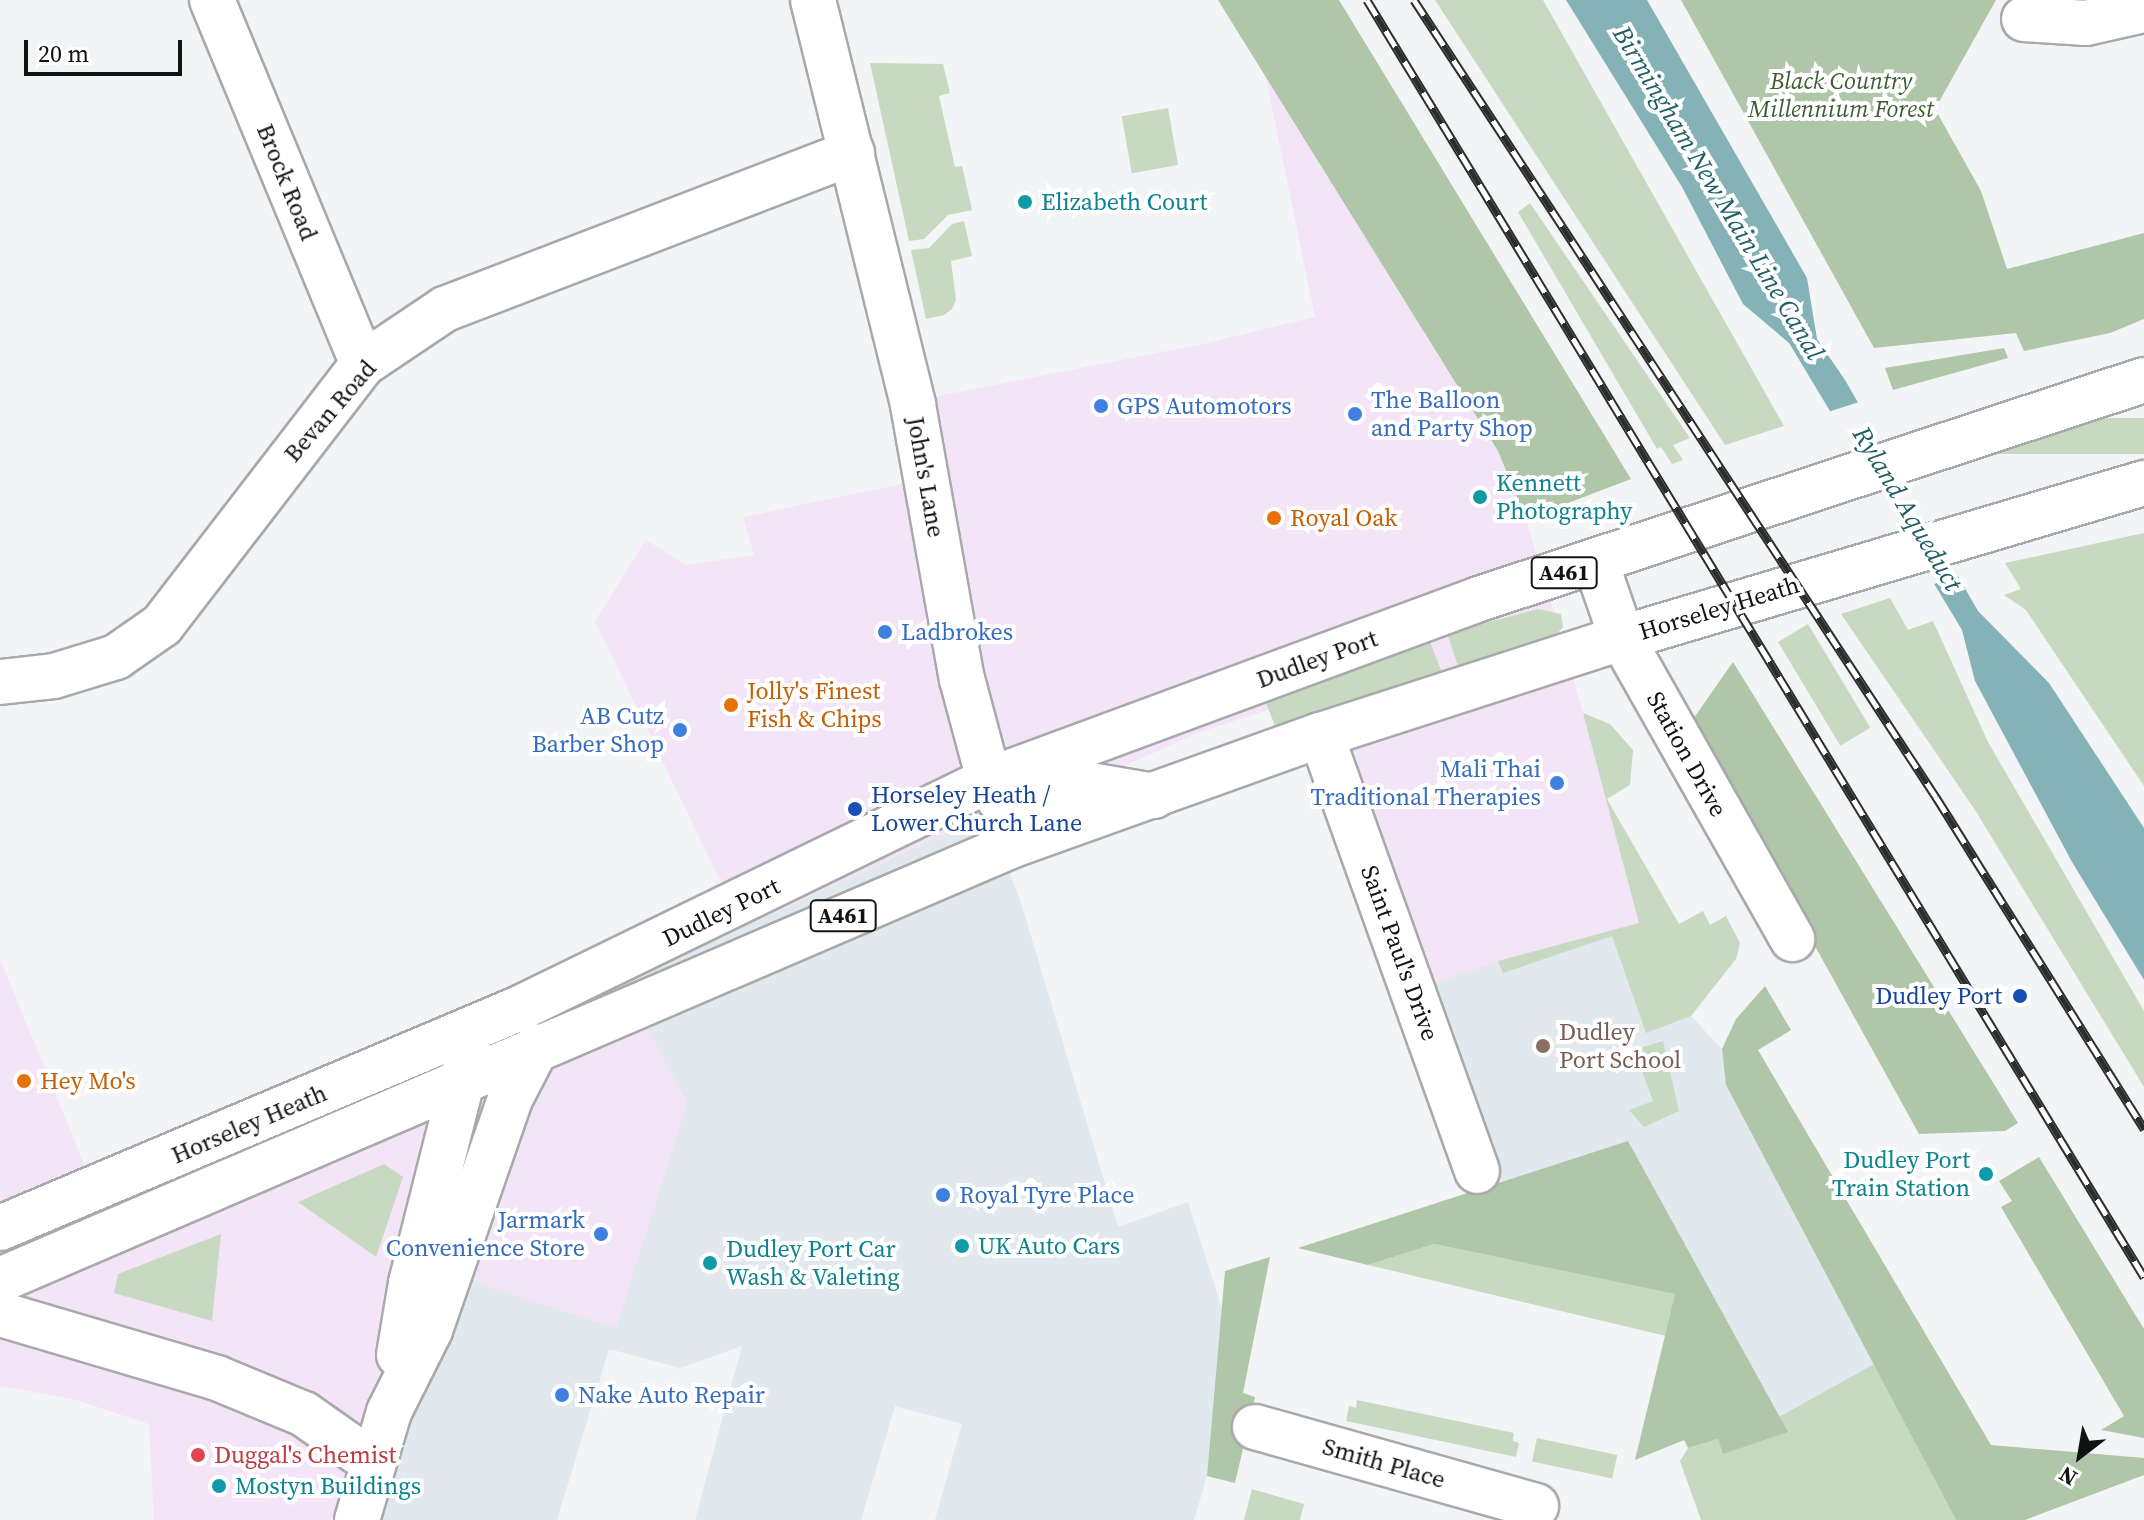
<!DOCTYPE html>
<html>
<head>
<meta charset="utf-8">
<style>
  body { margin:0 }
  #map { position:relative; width:2144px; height:1520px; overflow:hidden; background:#f3f4f5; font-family:"Source Serif 4",serif }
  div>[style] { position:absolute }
  .commercial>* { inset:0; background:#f4e4f7 }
  .built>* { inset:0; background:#e1e8ee }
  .green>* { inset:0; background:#c7dac1; transform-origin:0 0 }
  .forest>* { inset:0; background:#afc6a8 }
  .water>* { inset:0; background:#85b2b7 }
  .pier>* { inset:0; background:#f3f4f5 }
  .roads { filter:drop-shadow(2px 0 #a8a9aa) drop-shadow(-2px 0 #a8a9aa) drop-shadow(0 2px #a8a9aa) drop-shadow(0 -2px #a8a9aa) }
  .minor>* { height:44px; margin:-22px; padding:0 22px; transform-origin:22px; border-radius:22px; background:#fff }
  .secondary>* { height:44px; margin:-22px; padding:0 22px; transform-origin:22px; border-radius:22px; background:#fff }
  .trunk>* { height:44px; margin:-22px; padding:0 22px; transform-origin:22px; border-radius:22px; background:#fff }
  .rail>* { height:9px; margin-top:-4.5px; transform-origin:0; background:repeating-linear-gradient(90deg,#fff 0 18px,#2c2d2d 0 36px); box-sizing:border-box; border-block:2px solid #2c2d2d }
  .dots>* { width:22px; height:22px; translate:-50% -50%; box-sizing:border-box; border:4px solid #fff; border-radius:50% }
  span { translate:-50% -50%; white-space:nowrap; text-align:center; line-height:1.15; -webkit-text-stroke:8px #fff; paint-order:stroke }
  .shield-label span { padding:2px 6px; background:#fff; border:2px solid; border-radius:6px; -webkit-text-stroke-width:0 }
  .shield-label { font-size:22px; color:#111212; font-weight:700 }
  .park-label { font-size:24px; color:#3d5e32; font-style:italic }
  .street-label { font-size:24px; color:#111212 }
  .culture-label { font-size:24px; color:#0d838f }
  .left { translate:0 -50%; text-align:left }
  .right { translate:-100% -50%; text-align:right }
  .shop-label { font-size:24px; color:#366cbe }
  .food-label { font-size:24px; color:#c56008 }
  .transit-label { font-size:24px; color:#164399 }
  .education-label { font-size:24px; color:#785e54 }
  .health-label { font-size:24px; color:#be3a42 }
  .water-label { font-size:26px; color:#205f64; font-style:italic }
  .north { position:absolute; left:2040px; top:1416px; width:80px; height:80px; -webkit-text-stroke:6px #fff; paint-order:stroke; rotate:211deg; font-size:22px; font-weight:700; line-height:32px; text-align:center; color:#111212 }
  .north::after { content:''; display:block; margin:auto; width:28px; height:36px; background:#111212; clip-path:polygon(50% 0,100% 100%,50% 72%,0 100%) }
  .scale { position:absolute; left:24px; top:40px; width:158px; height:36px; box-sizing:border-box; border:4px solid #111212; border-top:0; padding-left:10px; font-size:24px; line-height:28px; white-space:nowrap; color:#111212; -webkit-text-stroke:6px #fff; paint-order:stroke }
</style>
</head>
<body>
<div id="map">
  <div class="commercial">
    <i style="clip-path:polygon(1265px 73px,1498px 451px,1526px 519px,1596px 756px,1639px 923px,1498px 961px,1423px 987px,1322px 692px,1200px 732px,1084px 784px,988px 814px,743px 928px,595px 621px,646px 540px,686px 565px,754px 555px,743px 517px,926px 479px,913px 405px,943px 395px,1203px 344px,1315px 317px)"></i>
    <i style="clip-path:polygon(0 959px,103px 1210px,466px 1057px,623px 983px,687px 1103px,616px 1329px,492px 1288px,435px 1264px,357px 1520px,154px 1520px,149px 1424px,73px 1399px,0 1386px)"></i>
  </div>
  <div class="built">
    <i style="clip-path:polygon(988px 814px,1022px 906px,1118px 1227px,1188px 1202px,1222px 1309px,1207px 1476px,1194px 1520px,935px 1520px,962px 1424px,895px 1406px,861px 1520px,695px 1520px,742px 1346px,680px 1368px,609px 1349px,557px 1520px,357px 1520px,435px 1263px,492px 1288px,616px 1328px,687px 1103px,623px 983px)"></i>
    <i style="clip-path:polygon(1639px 923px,1691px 1016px,1722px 1049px,1726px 1085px,1956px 1520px,1836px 1520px,1628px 1142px,1502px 1182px,1446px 1027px,1423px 987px,1498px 961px)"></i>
  </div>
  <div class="green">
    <i style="clip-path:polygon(1435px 0,1543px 0,1784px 426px,1725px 445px)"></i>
    <i style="clip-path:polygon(870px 63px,943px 64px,950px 93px,939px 96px,955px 167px,962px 166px,972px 210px,948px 215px,924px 239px,909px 241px)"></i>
    <i style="left:1168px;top:108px;width:58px;height:47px;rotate:80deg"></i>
    <i style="clip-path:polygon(1530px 203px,1690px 438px,1673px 445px,1683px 460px,1672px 464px,1661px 447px,1657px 449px,1518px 212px)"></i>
    <i style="clip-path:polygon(964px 221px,972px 256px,951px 261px,956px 300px,952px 309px,944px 315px,926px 319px,911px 250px,929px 248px,952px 224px)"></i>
    <i style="left:2144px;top:418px;width:36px;height:146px;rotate:90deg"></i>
    <i style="clip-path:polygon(2144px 533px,2144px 786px,2026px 610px,2004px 595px,2021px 589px,2005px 563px)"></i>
    <i style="clip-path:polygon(1890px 598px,1908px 630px,1933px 621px,1988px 742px,2144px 1011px,2144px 1087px,1975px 810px,1841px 614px)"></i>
    <i style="clip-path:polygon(1538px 609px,1561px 614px,1563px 627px,1557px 634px,1458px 666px,1447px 633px)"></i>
    <i style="left:1808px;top:624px;width:121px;height:35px;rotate:59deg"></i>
    <i style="left:1429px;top:639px;width:34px;height:175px;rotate:69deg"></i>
    <i style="clip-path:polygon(1583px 713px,1610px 724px,1633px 750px,1630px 785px,1607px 799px,1679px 924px,1703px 911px,1710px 925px,1726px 916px,1740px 943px,1736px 959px,1691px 1016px,1646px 1033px,1612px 936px,1503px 973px,1498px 961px,1639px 923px)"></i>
    <i style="clip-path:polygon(1663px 1041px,1679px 1111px,1644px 1127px,1629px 1110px,1653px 1101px,1634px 1050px)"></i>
    <i style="clip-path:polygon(384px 1164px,403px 1177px,376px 1257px,298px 1202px)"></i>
    <i style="clip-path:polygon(221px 1234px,212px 1321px,114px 1293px,118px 1274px)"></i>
    <i style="clip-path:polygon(1434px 1244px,1676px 1294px,1666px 1336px,1368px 1265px)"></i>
    <i style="clip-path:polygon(1874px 1364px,1956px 1520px,1701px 1520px,1680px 1461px,1688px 1448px,1718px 1439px,1723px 1453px,1787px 1432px,1779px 1417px)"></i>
    <i style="clip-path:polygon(1357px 1400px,1514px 1433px,1513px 1441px,1519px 1443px,1516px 1457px,1346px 1421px,1349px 1406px,1356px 1408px)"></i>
    <i style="left:1537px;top:1438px;width:82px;height:24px;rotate:12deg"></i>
    <i style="clip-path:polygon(1252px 1489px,1304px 1504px,1300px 1520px,1244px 1520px)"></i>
  </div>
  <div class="forest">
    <i style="clip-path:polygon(1218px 0,1339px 0,1631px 479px,1526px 519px,1498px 451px)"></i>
    <i style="clip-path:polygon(1681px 0,1996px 0,1935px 109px,1981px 191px,2007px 269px,2144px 233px,2144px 319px,2110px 333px,2024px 351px,2016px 333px,1874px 348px)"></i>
    <i style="clip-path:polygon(2004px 348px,2008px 358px,1893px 390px,1885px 368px)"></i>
    <i style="clip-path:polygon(1733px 662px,2018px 1123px,2005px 1131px,1919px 1134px,1691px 722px)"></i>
    <i style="clip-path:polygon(1765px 986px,1791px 1030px,1758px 1050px,1991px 1445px,2144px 1458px,2144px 1475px,2025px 1520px,1956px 1520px,1726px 1085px,1722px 1049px,1736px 1019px)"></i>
    <i style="clip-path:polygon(1628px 1141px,1788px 1432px,1723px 1454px,1718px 1439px,1688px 1448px,1684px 1440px,1635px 1460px,1675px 1294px,1434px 1244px,1368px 1265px,1298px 1248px)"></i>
    <i style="clip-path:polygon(2039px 1157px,2144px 1329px,2144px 1438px,2101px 1430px,2124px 1416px,2001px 1207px,2012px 1201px,1999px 1181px)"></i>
    <i style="clip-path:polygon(1270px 1257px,1243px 1393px,1255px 1397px,1235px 1483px,1207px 1476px,1225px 1271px)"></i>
  </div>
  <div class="water">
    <i style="clip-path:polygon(1566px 0,1647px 0,1807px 278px,1817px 339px,1845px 380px,1978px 611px,2049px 683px,2144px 828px,2144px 980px,2072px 862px,1975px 681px,1962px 630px,1789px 343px,1743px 304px,1682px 187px)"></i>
  </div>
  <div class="pier">
    <i style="clip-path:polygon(1862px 401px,1962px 575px,1931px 585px,1828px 412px)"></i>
  </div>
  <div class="roads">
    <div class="minor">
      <i style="left:212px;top:0;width:394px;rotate:67.5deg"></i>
      <i style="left:813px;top:0;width:417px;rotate:76.1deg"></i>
      <i style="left:913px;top:405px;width:278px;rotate:79.9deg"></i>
      <i style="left:962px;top:679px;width:105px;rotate:75deg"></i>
      <i style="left:989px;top:780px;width:21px;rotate:62deg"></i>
      <i style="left:999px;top:799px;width:17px;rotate:21deg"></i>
      <i style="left:1015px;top:805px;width:72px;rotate:-16.9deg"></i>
      <i style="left:1084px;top:784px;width:71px;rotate:9.7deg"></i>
      <i style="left:2024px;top:19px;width:62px;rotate:3.7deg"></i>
      <i style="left:2086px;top:23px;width:59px;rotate:-12.6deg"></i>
      <i style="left:1596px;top:563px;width:79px;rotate:70.9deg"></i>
      <i style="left:1622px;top:638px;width:346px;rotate:60.5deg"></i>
      <i style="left:0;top:682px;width:54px;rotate:-6.3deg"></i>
      <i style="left:54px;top:676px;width:65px;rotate:-17deg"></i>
      <i style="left:116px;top:657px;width:56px;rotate:-34.8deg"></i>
      <i style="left:162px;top:625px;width:329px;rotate:-52.4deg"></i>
      <i style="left:363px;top:364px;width:99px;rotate:-33.9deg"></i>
      <i style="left:445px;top:309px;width:436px;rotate:-21deg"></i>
      <i style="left:1321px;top:735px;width:463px;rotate:70.3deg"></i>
      <i style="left:1255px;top:1427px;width:292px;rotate:15.7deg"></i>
    </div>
    <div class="secondary">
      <i style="left:0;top:1314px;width:226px;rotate:16.4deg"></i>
      <i style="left:217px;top:1378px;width:94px;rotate:22.5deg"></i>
      <i style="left:304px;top:1414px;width:83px;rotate:35.2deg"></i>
      <i style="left:399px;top:1355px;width:73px;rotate:-80.5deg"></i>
      <i style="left:411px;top:1283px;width:237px;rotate:-75.8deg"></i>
      <i style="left:357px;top:1520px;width:113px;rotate:-73.5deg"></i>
      <i style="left:389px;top:1412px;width:92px;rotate:-63.4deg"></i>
      <i style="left:430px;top:1330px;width:244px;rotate:-70.9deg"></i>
      <i style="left:510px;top:1099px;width:59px;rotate:-62.6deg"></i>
    </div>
    <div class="trunk">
      <i style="left:0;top:1228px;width:562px;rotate:-22.92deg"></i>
      <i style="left:518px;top:1009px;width:524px;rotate:-25.93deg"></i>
      <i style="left:989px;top:780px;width:522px;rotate:-20.27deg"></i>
      <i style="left:1479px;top:599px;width:700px;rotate:-18.23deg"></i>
      <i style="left:0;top:1280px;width:1102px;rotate:-23.24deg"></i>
      <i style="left:1013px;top:845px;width:327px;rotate:-19.7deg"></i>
      <i style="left:1321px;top:735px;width:316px;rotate:-17.9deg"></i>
      <i style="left:1622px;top:638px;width:545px;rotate:-16.54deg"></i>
    </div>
  </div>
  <div class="rail">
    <i style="left:1367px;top:0;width:1495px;rotate:58.68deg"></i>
    <i style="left:1414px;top:0;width:953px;rotate:56.78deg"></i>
    <i style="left:1936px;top:797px;width:392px;rotate:57.9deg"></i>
  </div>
  <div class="dots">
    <i style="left:1025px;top:202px;background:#0f9aa8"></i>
    <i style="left:1101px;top:406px;background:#3f7fe0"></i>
    <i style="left:1355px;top:414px;background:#3f7fe0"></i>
    <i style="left:1480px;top:497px;background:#0f9aa8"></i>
    <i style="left:1274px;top:518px;background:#e8710a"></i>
    <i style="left:885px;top:632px;background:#3f7fe0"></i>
    <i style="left:731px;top:705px;background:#e8710a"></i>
    <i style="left:680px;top:730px;background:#3f7fe0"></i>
    <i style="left:1557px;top:783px;background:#3f7fe0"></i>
    <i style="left:855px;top:809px;background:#1a4fb4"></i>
    <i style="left:2020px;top:996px;background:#1a4fb4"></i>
    <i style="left:1543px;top:1046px;background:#8d6e63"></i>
    <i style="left:24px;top:1081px;background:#e8710a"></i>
    <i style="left:1986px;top:1174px;background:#0f9aa8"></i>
    <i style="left:943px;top:1195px;background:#3f7fe0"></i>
    <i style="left:601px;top:1234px;background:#3f7fe0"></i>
    <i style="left:962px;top:1246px;background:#0f9aa8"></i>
    <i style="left:710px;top:1263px;background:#0f9aa8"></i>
    <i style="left:562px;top:1395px;background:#3f7fe0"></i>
    <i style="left:198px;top:1455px;background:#e0444e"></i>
    <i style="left:219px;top:1486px;background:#0f9aa8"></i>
  </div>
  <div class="shield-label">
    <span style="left:1564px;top:573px">A461</span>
    <span style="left:843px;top:916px">A461</span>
  </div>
  <div class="park-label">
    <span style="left:1841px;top:95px">Black Country<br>Millennium Forest</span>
  </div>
  <div class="street-label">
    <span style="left:287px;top:182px;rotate:68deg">Brock Road</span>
    <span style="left:330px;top:411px;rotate:-49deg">Bevan Road</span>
    <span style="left:926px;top:477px;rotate:80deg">John's Lane</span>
    <span style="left:1719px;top:608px;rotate:-17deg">Horseley Heath</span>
    <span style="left:1317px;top:659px;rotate:-20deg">Dudley Port</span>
    <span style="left:1687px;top:754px;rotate:61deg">Station Drive</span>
    <span style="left:721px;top:912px;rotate:-26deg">Dudley Port</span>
    <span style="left:1400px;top:953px;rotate:70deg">Saint Paul's Drive</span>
    <span style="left:249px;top:1124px;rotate:-23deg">Horseley Heath</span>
    <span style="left:1384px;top:1463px;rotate:16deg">Smith Place</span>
  </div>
  <div class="culture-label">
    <span class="left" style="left:1041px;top:202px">Elizabeth Court</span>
    <span class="left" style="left:1496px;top:497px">Kennett<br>Photography</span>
    <span class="right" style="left:1970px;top:1174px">Dudley Port<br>Train Station</span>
    <span class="left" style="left:978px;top:1246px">UK Auto Cars</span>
    <span class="left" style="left:726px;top:1263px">Dudley Port Car<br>Wash &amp; Valeting</span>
    <span class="left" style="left:235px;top:1486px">Mostyn Buildings</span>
  </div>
  <div class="shop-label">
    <span class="left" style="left:1371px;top:414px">The Balloon<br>and Party Shop</span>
    <span class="left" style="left:1117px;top:406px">GPS Automotors</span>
    <span class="left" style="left:901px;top:632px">Ladbrokes</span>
    <span class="right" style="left:664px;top:730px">AB Cutz<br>Barber Shop</span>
    <span class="right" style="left:1541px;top:783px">Mali Thai<br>Traditional Therapies</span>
    <span class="left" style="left:959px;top:1195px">Royal Tyre Place</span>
    <span class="right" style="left:585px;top:1234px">Jarmark<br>Convenience Store</span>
    <span class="left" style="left:578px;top:1395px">Nake Auto Repair</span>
  </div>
  <div class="food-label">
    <span class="left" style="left:1290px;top:518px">Royal Oak</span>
    <span class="left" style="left:747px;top:705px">Jolly's Finest<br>Fish &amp; Chips</span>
    <span class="left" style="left:40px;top:1081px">Hey Mo's</span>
  </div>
  <div class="transit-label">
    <span class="left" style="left:871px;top:809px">Horseley Heath /<br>Lower Church Lane</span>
    <span class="right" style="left:2002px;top:996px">Dudley Port</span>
  </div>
  <div class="education-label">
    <span class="left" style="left:1559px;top:1046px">Dudley<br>Port School</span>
  </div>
  <div class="health-label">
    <span class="left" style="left:214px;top:1455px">Duggal's Chemist</span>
  </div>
  <div class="water-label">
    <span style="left:1718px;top:193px;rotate:59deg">Birmingham New Main Line Canal</span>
    <span style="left:1907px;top:509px;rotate:59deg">Ryland Aqueduct</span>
  </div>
  <div class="north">N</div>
  <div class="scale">20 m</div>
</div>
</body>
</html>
